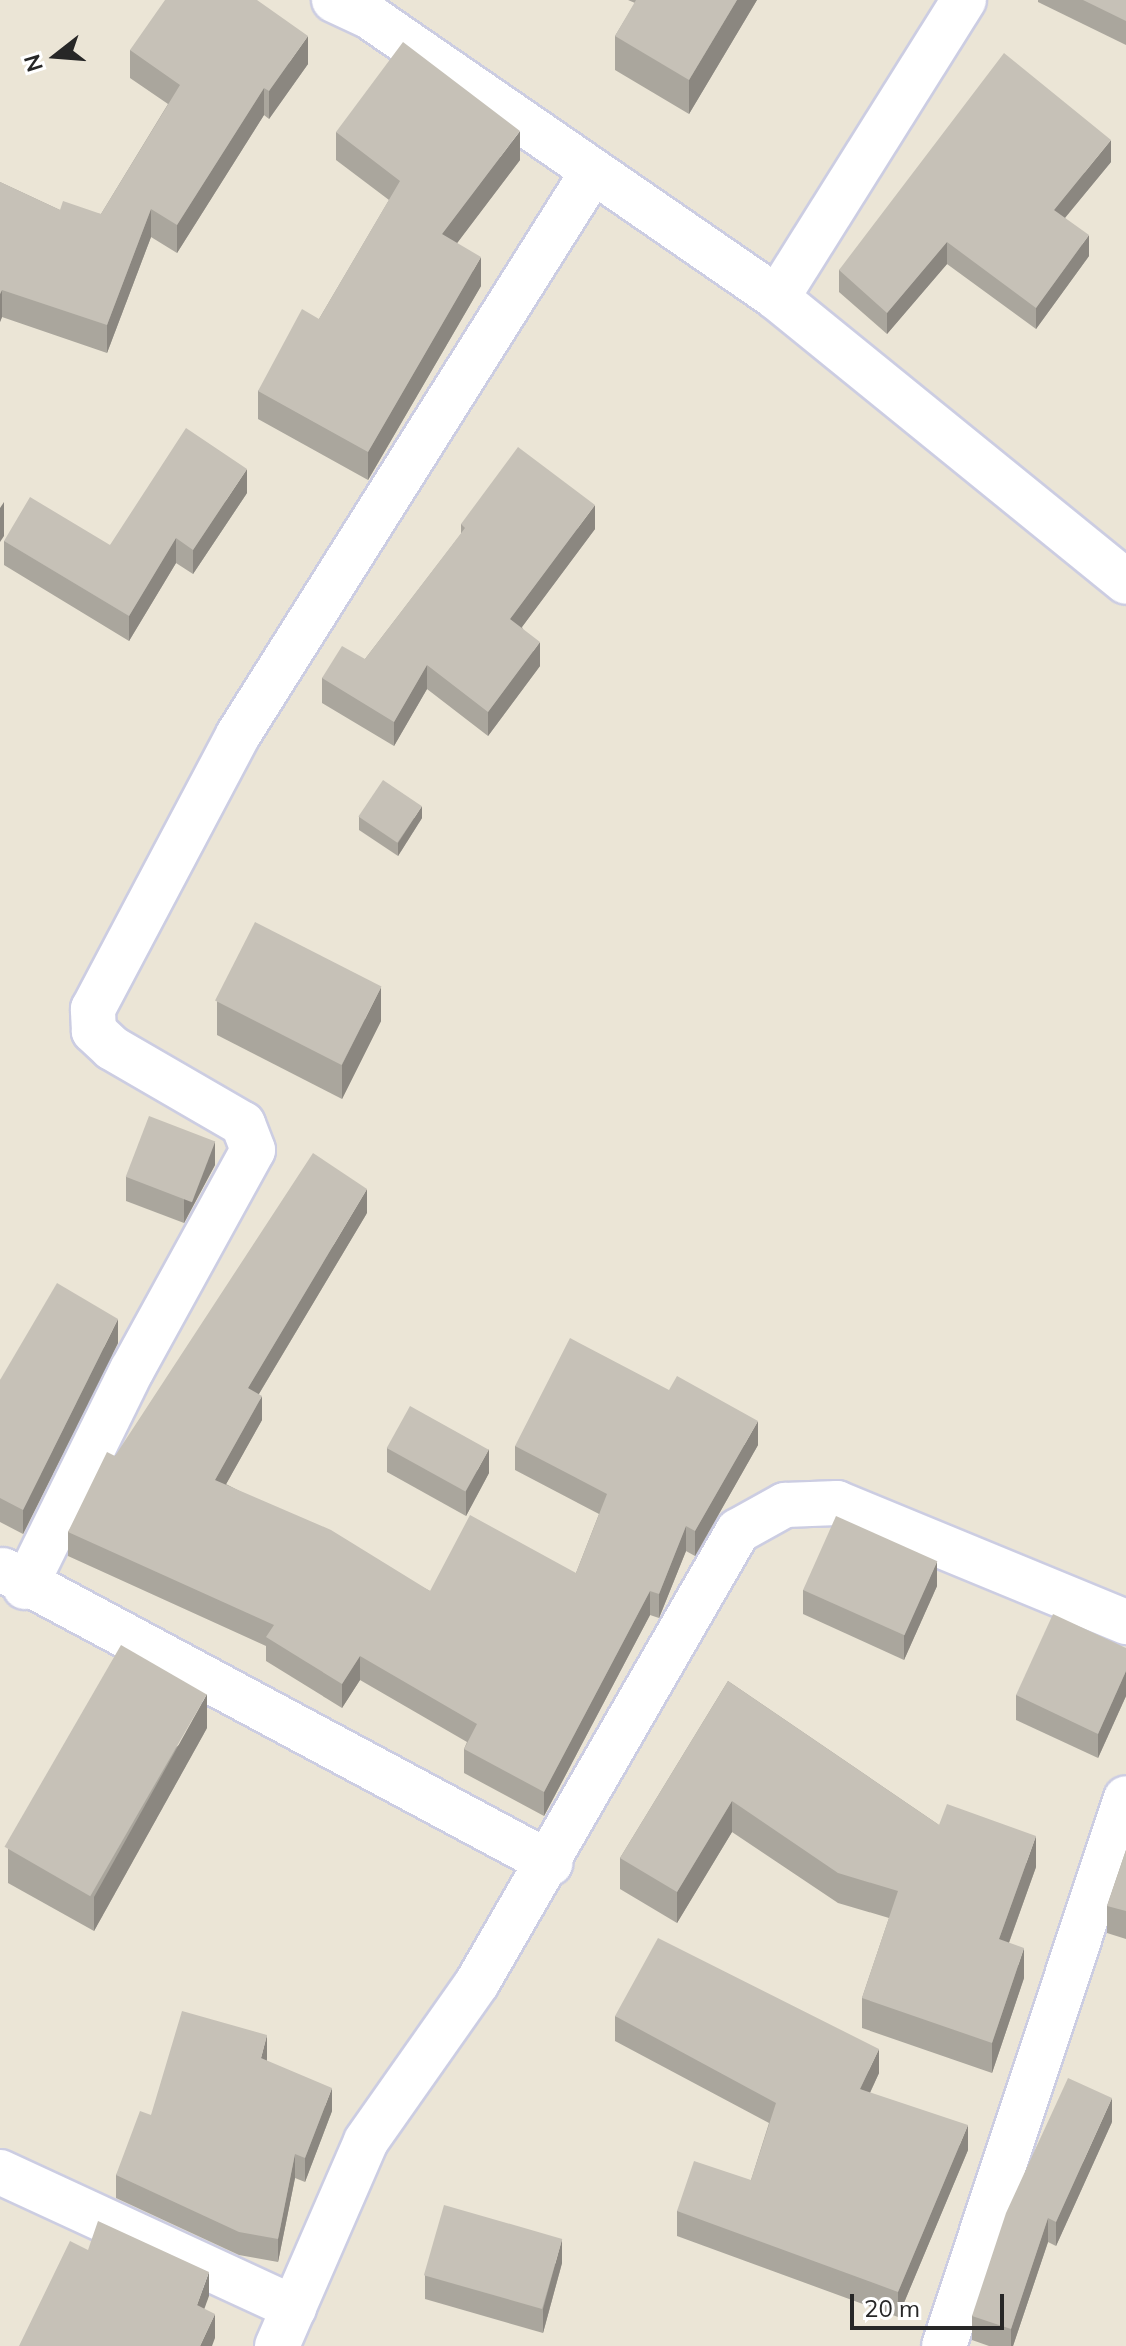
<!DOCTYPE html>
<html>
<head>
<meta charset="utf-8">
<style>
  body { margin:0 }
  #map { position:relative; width:1126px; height:2346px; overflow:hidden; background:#ebe5d6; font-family:Mulish,sans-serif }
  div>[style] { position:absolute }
  .roads { filter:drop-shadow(2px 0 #cccde2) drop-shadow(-2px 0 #cccde2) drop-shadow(0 2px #cccde2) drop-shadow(0 -2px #cccde2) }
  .street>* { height:44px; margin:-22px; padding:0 22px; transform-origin:22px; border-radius:22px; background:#fff }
  .wall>* { inset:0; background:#aaa69d }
  .shaded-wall>* { inset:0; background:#8b8780 }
  .building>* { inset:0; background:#c6c1b7; transform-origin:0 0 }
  span { translate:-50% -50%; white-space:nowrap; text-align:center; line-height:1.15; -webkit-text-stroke:6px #fff; paint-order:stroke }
  .north { position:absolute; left:16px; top:16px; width:80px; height:80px; -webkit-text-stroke:6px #fff; paint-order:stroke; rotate:253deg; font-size:22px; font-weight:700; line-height:32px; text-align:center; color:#272727 }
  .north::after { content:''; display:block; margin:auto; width:28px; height:36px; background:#272727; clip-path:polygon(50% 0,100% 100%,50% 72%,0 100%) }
  .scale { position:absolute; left:850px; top:2294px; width:154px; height:36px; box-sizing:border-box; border:4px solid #272727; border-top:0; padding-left:10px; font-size:24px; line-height:28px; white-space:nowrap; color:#272727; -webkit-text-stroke:6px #fff; paint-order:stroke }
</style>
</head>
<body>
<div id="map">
  <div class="roads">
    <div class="street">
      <i style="left:334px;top:0;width:40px;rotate:25deg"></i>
      <i style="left:370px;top:17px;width:495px;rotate:34.6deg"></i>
      <i style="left:777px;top:298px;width:450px;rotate:39.1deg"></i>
      <i style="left:777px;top:298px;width:352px;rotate:-57.9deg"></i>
      <i style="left:3px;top:1570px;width:621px;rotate:28.18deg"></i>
      <i style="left:25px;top:1587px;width:242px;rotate:-63.8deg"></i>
      <i style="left:132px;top:1370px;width:251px;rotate:-61.2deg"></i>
      <i style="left:253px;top:1150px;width:28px;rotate:-111deg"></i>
      <i style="left:243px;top:1124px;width:151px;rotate:-149.9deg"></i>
      <i style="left:112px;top:1048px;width:25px;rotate:-137deg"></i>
      <i style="left:94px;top:1031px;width:22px;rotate:-93deg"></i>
      <i style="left:93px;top:1009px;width:310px;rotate:-62.1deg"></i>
      <i style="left:238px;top:735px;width:666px;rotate:-57.81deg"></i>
      <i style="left:0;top:2172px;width:324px;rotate:24.8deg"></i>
      <i style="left:277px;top:2346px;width:223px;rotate:-66.5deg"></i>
      <i style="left:366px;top:2141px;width:193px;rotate:-54.9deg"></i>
      <i style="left:477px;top:1983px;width:522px;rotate:-60deg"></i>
      <i style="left:738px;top:1531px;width:54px;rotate:-29deg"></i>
      <i style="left:785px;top:1505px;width:52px;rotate:-2.2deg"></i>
      <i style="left:837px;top:1503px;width:313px;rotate:22.4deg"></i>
      <i style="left:944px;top:2346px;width:577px;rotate:-71.63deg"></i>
    </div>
  </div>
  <div class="wall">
    <i style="clip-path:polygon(628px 0,757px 0,689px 114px,615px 70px,615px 36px,635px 3px)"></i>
    <i style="clip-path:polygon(1038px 0,1126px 0,1126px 45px,1038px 2px)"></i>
    <i style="clip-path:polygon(130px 50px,308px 64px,269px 119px,264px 115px,177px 253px,151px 237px,107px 353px,2px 317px,0 322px,0 182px,60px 210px,101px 214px,168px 104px,130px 78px)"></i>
    <i style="clip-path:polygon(336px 132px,520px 160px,457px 243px,481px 286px,368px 480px,258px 419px,258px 391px,319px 319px,389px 200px,336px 160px)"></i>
    <i style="clip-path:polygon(1111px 162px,1065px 218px,1089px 256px,1036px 329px,947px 264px,887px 334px,839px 292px,839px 270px)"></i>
    <i style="clip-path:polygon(247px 493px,193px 574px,176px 563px,129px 641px,4px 565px,4px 541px,110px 545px)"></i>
    <i style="clip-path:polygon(461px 524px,595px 529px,522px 627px,540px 666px,488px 736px,427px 689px,394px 746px,322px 703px,322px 678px,365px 659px,461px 534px)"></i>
    <i style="clip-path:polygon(359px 817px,422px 818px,398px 856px,359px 830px)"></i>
    <i style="clip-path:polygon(217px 1001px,381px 1021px,342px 1099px,217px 1035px)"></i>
    <i style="clip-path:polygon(215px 1165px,184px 1223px,126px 1201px,126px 1177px)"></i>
    <i style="clip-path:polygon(367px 1213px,259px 1394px,262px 1420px,226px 1484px,430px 1591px,576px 1573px,599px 1514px,515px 1470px,515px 1446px,758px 1445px,695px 1556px,686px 1551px,659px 1618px,650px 1615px,544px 1816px,464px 1773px,464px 1749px,467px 1742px,360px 1680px,342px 1708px,266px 1661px,266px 1646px,68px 1556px,68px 1532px,115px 1456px)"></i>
    <i style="clip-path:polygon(118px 1343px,23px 1534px,0 1522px,0 1380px)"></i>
    <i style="clip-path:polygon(387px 1448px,489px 1473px,466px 1516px,387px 1472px)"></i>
    <i style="clip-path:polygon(937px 1586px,904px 1660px,803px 1614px,803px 1590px)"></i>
    <i style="clip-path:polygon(1126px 1648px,1126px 1696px,1098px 1758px,1016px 1720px,1016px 1695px)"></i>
    <i style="clip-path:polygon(728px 1681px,939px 1825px,1036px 1867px,1009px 1943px,1024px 1978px,992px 2073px,862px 2028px,862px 1998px,889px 1918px,838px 1903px,732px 1832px,677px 1923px,620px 1889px,620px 1858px)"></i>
    <i style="clip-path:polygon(207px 1728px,94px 1931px,8px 1883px,8px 1849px)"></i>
    <i style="clip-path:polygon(1126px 1850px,1126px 1939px,1107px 1933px,1107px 1906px)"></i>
    <i style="clip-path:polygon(615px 2016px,879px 2073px,870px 2093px,968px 2150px,898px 2317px,677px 2236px,677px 2211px,751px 2180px,769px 2123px,615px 2041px)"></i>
    <i style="clip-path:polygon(267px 2059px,267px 2061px,332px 2111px,305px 2182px,295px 2178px,278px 2262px,239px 2255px,116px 2198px,116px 2175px,151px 2115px)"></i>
    <i style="clip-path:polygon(1112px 2122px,1056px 2246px,1048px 2242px,1013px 2346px,989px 2346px,972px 2340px,972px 2316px)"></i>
    <i style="clip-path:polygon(562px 2263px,543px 2333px,425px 2299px,425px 2275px)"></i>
  </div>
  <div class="shaded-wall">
    <i style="clip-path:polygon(737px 0,757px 0,689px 114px,689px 80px)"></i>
    <i style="clip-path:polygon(308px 36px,308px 64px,269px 119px,269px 91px)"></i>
    <i style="clip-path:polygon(264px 88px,264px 115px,177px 253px,177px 225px)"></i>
    <i style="clip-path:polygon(520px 131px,520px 160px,442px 263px,442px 234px)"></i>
    <i style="clip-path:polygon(1111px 140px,1111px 162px,1054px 231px,1054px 210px)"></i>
    <i style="clip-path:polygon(151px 209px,151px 237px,107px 353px,107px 325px)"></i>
    <i style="clip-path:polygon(1089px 235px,1089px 256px,1036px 329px,1036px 308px)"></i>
    <i style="clip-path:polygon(947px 242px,947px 264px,887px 334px,887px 313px)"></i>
    <i style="clip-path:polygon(481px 257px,481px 286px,368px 480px,368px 452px)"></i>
    <i style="clip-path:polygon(2px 290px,2px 317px,0 322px,0 294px)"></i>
    <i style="clip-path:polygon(247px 469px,247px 493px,193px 574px,193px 550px)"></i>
    <i style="clip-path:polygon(4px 502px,4px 536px,0 542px,0 508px)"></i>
    <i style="clip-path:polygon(595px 505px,595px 529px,510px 643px,510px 619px)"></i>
    <i style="clip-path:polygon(176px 538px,176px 563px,129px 641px,129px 616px)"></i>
    <i style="clip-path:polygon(540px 642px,540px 666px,488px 736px,488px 712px)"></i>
    <i style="clip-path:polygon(427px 665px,427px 689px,394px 746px,394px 722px)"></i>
    <i style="clip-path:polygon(422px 806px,422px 818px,398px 856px,398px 843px)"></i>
    <i style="clip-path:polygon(381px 987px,381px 1021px,342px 1099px,342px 1065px)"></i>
    <i style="clip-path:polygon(215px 1141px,215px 1165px,184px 1223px,184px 1199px)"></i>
    <i style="clip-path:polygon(367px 1189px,367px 1213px,248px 1412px,248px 1388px)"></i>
    <i style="clip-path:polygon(118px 1319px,118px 1343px,23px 1534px,23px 1510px)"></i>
    <i style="clip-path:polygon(262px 1396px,262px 1420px,215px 1504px,215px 1480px)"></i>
    <i style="clip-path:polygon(758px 1421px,758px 1445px,695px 1556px,695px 1531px)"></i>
    <i style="clip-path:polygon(489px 1449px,489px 1473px,466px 1516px,466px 1491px)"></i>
    <i style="clip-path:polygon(686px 1526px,686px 1551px,659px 1618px,659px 1594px)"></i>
    <i style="clip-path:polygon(937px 1561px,937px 1586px,904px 1660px,904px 1635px)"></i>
    <i style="clip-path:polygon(650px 1591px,650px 1615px,544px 1816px,544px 1792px)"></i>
    <i style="clip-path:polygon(360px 1656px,360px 1680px,342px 1708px,342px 1684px)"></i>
    <i style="clip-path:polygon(1126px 1671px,1126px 1696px,1098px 1758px,1098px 1734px)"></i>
    <i style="clip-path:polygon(207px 1694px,207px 1728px,94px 1931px,94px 1897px)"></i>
    <i style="clip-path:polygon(732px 1801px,732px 1832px,677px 1923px,677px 1892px)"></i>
    <i style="clip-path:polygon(1036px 1836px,1036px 1867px,999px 1970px,999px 1939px)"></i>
    <i style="clip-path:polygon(1024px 1948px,1024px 1978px,992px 2073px,992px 2043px)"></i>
    <i style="clip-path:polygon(267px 2035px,267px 2059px,261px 2082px,261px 2058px)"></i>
    <i style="clip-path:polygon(879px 2049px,879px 2073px,860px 2114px,860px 2089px)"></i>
    <i style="clip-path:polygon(332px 2088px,332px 2111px,305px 2182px,305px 2158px)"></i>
    <i style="clip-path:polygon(1112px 2098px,1112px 2122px,1056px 2246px,1056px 2222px)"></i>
    <i style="clip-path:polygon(968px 2125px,968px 2150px,898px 2317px,898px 2292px)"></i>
    <i style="clip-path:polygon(295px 2154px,295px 2178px,278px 2262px,278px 2239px)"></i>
    <i style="clip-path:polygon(1048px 2218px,1048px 2242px,1013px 2346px,1011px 2346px,1011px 2329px)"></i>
    <i style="clip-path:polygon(562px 2239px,562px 2263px,543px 2333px,543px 2309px)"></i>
    <i style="clip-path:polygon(209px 2272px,209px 2296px,197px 2329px,197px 2305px)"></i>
    <i style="clip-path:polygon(215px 2314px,215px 2338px,212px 2346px,200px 2346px)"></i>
  </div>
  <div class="building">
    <i style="clip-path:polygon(165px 0,257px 0,308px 36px,269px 91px,264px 88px,177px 225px,151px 209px,107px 325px,2px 290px,0 294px,0 182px,60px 210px,63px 201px,101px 214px,180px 85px,130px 50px)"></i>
    <i style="clip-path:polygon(636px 0,737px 0,689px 80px,615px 36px)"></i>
    <i style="clip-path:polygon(1083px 0,1126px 0,1126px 21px)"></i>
    <i style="clip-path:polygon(403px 42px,520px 131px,442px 234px,481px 257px,368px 452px,258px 391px,302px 309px,319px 319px,400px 181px,336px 132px)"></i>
    <i style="clip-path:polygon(1004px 53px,1111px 140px,1054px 210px,1089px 235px,1036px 308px,947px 242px,887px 313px,839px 270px)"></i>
    <i style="clip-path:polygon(186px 428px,247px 469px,193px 550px,176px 538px,129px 616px,4px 541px,30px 497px,110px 545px)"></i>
    <i style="clip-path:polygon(518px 447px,595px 505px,510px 619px,540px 642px,488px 712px,427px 665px,394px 722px,322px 678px,342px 646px,365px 659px,465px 528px,461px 524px)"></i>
    <i style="left:383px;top:780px;width:47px;height:44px;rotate:34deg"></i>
    <i style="left:255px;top:922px;width:142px;height:88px;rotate:27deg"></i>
    <i style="left:149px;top:1116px;width:71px;height:65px;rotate:21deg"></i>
    <i style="clip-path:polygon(313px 1153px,367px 1189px,248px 1388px,262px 1396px,215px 1480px,331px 1530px,430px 1591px,470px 1515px,576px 1573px,607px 1494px,515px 1446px,570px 1338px,669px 1390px,677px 1376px,758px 1421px,695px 1531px,686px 1526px,659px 1594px,650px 1591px,544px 1792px,464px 1749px,477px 1724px,360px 1656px,342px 1684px,266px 1637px,274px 1625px,68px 1532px,107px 1452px,115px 1456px)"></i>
    <i style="clip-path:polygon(57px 1283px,118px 1319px,23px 1510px,0 1498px,0 1380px)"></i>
    <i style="left:410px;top:1406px;width:90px;height:48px;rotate:29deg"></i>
    <i style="left:836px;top:1516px;width:111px;height:81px;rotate:24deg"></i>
    <i style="clip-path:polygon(1053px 1614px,1126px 1648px,1126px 1671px,1098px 1734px,1016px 1695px)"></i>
    <i style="left:121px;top:1645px;width:99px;height:233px;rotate:30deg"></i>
    <i style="clip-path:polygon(728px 1681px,939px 1825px,947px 1804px,1036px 1836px,999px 1939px,1024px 1948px,992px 2043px,862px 1998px,898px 1891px,838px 1873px,732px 1801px,677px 1892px,620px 1858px)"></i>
    <i style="clip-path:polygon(1126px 1850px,1126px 1911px,1107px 1906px)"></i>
    <i style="clip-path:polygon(658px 1938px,879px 2049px,860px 2089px,968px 2125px,898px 2292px,677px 2211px,694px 2161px,751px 2180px,776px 2103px,615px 2016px)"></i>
    <i style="clip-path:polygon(182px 2011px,267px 2035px,261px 2058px,332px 2088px,305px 2158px,295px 2154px,278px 2239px,239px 2232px,116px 2175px,140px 2111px,151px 2115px)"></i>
    <i style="clip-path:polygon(1068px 2078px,1112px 2098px,1056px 2222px,1048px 2218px,1011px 2329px,972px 2316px,1006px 2213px)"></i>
    <i style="left:444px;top:2205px;width:123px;height:73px;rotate:16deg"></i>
    <i style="clip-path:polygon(98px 2221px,209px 2272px,197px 2305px,215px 2314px,200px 2346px,19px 2346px,70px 2241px,88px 2250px)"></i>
  </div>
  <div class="north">N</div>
  <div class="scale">20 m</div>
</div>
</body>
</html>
